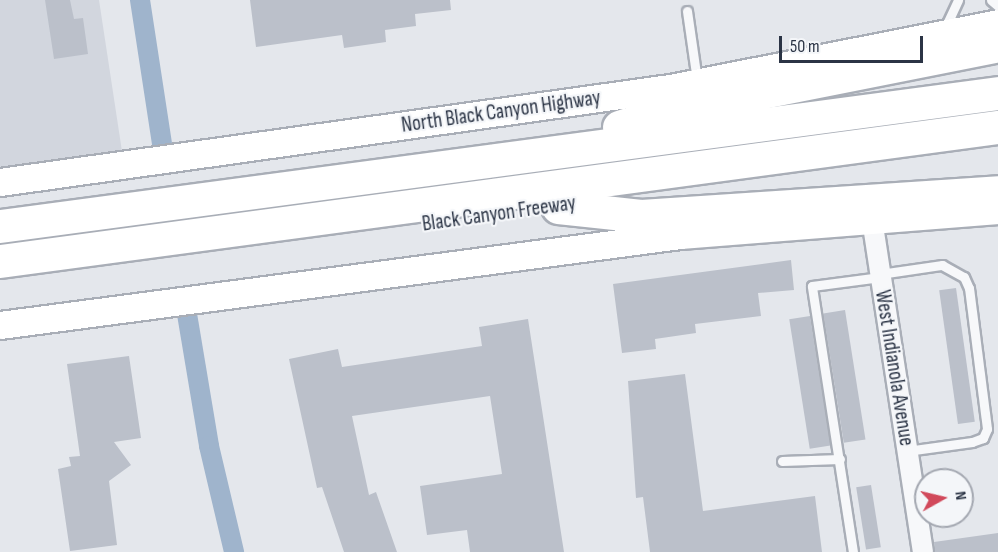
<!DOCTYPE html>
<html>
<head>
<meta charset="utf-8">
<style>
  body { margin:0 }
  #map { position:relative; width:998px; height:552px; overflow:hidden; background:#e4e7ec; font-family:"Sofia Sans Condensed",sans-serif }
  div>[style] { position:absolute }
  .built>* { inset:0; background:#d2d6de }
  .canal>* { height:20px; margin:-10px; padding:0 10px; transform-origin:10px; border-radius:10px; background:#9fb4cc }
  .building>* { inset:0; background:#bbc0ca; transform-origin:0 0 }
  .roads { filter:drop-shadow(2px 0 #a9aeb7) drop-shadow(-2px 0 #a9aeb7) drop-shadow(0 2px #a9aeb7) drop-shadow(0 -2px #a9aeb7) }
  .lane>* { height:9px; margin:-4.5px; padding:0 4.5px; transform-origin:4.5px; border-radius:4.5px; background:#f7f8fa }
  .street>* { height:20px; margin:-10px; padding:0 10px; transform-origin:10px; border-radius:10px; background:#f7f8fa }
  .secondary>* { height:27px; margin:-13.5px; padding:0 13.5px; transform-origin:13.5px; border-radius:13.5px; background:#fff }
  .highway>* { height:33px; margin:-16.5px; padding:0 16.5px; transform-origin:16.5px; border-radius:16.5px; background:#fff }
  span { translate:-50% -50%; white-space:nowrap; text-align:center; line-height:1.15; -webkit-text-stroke:4.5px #f4f6f9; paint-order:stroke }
  .street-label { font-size:21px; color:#2b3445 }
  .north { position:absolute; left:914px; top:468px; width:60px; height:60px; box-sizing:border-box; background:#f4f6f9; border:2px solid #a4a8b1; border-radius:50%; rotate:82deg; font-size:16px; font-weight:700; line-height:24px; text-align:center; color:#2b3445 }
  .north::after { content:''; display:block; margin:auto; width:21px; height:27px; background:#d1495b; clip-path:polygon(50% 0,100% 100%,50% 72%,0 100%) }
  .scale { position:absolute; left:779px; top:36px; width:144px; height:27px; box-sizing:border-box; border:3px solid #2b3445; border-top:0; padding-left:8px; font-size:18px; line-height:21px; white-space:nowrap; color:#2b3445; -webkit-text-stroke:4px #f4f6f9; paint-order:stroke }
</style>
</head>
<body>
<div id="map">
  <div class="built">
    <i style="clip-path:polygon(0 0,99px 0,123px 158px,0 174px)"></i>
  </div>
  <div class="canal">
    <i style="left:140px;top:0;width:146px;rotate:81.3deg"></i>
    <i style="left:187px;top:314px;width:134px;rotate:80.5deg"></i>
    <i style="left:209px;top:446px;width:109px;rotate:76.7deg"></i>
  </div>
  <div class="building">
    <i style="clip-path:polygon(45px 0,70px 0,74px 19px,83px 18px,88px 54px,54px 59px)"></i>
    <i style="clip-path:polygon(250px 0,450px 0,451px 10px,415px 14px,416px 26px,385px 30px,386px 42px,344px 48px,342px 35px,256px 47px)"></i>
    <i style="clip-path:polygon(791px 260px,794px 290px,758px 293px,761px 316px,695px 324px,696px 333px,655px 339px,656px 349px,622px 353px,613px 284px)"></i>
    <i style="left:956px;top:288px;width:135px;height:17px;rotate:82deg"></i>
    <i style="left:845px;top:310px;width:131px;height:22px;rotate:81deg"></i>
    <i style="left:810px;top:316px;width:131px;height:21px;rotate:81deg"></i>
    <i style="clip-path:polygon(528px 319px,564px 552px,470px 552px,467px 530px,427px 535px,420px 486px,502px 474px,490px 396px,352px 416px,369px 495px,376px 492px,397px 552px,344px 552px,322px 487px,317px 488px,289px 359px,338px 349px,342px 367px,482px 346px,479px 327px)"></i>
    <i style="clip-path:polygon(129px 356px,141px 438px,114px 442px,131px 465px,109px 481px,117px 545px,70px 551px,58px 469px,71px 466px,69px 457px,80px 456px,67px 364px)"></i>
    <i style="clip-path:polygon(685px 374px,703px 511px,815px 496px,822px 552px,650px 552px,643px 497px,636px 498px,628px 381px)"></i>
    <i style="left:871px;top:485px;width:63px;height:15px;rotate:81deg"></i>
    <i style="clip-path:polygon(998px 533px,998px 552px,935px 552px,934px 542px)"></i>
  </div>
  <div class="roads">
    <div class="lane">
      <i style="left:991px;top:0;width:9px;rotate:41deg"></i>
      <i style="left:687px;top:11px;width:70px;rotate:81.8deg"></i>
      <i style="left:945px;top:28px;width:31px;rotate:-65deg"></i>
      <i style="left:880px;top:274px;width:63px;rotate:-8.3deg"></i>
      <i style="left:942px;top:265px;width:25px;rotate:29deg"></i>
      <i style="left:964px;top:277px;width:12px;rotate:66deg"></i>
      <i style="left:969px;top:288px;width:142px;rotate:82.7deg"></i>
      <i style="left:987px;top:429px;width:10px;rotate:114deg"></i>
      <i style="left:983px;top:438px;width:12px;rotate:160deg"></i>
      <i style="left:972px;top:442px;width:66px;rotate:172.1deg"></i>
      <i style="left:782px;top:461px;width:58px;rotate:-2deg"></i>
      <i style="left:853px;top:552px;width:269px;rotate:-98.8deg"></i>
      <i style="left:812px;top:286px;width:69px;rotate:-7.5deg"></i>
    </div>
    <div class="street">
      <i style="left:872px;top:219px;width:337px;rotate:81.3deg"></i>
    </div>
    <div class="secondary">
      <i style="left:0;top:182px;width:677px;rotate:-7.99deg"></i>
      <i style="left:670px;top:88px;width:334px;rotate:-11.2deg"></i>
      <i style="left:0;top:325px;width:686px;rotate:-7.54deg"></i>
      <i style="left:680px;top:235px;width:319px;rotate:-4.5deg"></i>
    </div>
    <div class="highway">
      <i style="left:619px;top:127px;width:55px;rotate:-18.1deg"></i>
      <i style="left:671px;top:110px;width:333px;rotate:-11.2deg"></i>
      <i style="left:558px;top:207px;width:83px;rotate:6.2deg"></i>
      <i style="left:641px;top:216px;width:358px;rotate:-3.8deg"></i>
      <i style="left:0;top:226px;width:1007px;rotate:-7.59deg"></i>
      <i style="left:0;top:261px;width:1007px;rotate:-7.65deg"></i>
    </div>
  </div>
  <div class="street-label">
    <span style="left:501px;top:112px;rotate:-8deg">North Black Canyon Highway</span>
    <span style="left:499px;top:214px;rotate:-8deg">Black Canyon Freeway</span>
    <span style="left:894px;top:368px;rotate:81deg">West Indianola Avenue</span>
  </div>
  <div class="north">N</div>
  <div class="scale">50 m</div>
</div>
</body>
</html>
